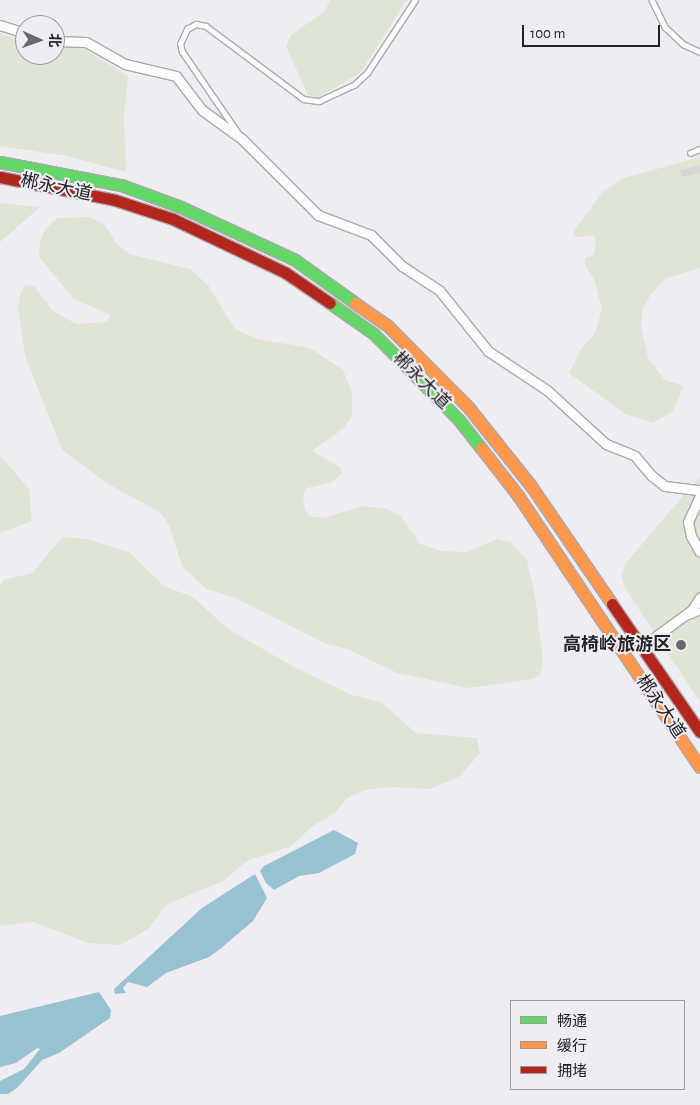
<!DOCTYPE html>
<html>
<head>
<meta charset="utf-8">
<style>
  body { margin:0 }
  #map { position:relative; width:700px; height:1105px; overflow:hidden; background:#f0edf2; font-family:"Alegreya Sans","Noto Sans SC",sans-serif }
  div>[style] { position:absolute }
  .green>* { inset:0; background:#dee5d5 }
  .water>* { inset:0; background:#96c2d1 }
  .building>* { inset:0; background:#d8d5d9 }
  .roads { filter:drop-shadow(1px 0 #aba9ad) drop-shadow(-1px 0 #aba9ad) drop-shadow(0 1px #aba9ad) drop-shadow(0 -1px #aba9ad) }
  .lane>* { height:4.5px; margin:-2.25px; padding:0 2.25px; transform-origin:2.25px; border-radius:2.25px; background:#fdfcfd }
  .street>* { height:9px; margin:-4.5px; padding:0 4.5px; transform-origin:4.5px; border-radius:4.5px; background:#fdfcfd }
  .fast>* { height:11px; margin:-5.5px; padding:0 5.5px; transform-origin:5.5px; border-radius:5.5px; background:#63d668 }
  .slow>* { height:11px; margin:-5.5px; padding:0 5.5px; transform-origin:5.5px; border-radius:5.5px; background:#ff974d }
  .jam>* { height:11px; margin:-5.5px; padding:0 5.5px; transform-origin:5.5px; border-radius:5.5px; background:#b3261e }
  .dots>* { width:14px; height:14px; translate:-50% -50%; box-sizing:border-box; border:2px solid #f0ecf3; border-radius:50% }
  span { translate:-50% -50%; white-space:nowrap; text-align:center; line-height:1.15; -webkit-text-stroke:4px #f0ecf3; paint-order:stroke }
  .street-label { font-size:18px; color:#232224 }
  .poi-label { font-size:18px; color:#232224; font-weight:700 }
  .right { translate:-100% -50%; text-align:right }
  .legend { position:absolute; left:510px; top:1000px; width:175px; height:90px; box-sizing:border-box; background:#f0ecf3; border:1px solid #9e9ba0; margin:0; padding:6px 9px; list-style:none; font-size:15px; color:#232224 }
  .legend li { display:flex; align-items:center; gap:10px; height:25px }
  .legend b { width:25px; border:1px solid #9e9ba0 }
  .north { position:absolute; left:15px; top:15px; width:50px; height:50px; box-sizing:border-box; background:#f0ecf3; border:1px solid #9e9ba0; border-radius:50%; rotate:92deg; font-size:14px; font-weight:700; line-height:20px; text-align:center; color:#232224 }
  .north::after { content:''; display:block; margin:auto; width:18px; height:22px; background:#6b696c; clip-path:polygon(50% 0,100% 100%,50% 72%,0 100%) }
  .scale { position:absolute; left:522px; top:25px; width:138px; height:22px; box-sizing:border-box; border:2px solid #232224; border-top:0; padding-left:6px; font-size:15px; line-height:18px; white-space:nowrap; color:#232224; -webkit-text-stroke:4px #f0ecf3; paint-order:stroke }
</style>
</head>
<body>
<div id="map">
  <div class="green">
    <i style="clip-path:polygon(330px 0,407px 0,360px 73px,319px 97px,308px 95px,286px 46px,291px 35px,325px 11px)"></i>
    <i style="clip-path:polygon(0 34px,25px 41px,25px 55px,55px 55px,55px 48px,83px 48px,128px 76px,124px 116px,126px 172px,67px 156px,0 146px)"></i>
    <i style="clip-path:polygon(700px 157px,700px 268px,665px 279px,651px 294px,643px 308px,641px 325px,648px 358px,665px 380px,684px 386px,672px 412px,653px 423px,625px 414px,569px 373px,581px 349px,595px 333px,602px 309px,594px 279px,585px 266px,585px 258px,594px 255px,596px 240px,593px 236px,576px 237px,573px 233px,602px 192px,624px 178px)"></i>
    <i style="clip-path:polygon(0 203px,40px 207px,0 242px)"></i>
    <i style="clip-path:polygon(90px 217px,104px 224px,117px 244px,130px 254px,190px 269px,208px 285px,235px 329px,257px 339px,310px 348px,343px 370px,352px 392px,352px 416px,343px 429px,312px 451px,340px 467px,342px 474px,330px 483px,307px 488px,303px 495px,305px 510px,310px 516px,324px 518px,362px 506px,387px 509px,401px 516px,420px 544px,442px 551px,467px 552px,497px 539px,511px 542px,527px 560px,535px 596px,543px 661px,540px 675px,533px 679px,468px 688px,397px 673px,348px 649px,326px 644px,236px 598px,206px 589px,182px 566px,169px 525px,161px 513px,108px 484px,62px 450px,25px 356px,18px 307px,21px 291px,26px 285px,34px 286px,53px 311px,76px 324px,107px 322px,110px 315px,74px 299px,39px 257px,40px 241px,46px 228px,58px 218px)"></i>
    <i style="clip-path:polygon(0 455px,29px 489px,32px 521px,0 533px)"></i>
    <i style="clip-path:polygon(700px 476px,700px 702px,625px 588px,621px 576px,626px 563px)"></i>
    <i style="clip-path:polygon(62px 537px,87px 539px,129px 552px,164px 586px,193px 597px,228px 629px,296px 668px,352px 695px,381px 702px,416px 733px,477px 738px,480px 753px,460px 776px,430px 789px,391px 787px,365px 790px,347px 798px,334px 814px,314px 825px,290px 847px,248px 860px,223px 881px,166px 905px,147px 930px,120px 945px,88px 943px,33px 922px,0 926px,0 585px,4px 580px,32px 573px)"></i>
  </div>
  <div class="water">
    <i style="clip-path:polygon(334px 830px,358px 843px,355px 854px,319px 873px,299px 876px,274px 890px,266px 883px,260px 871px,264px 866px)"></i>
    <i style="clip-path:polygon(255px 874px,267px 898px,253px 921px,220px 949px,209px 957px,166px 973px,147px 987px,128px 982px,123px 988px,126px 993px,115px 994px,114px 989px,202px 908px)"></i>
    <i style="clip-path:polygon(99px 992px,111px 1010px,110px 1018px,59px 1053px,42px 1060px,17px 1088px,8px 1094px,0 1094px,0 1081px,24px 1069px,40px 1049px,37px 1048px,16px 1063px,0 1067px,0 1016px)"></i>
  </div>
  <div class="building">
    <i style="clip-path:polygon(699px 165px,700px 173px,682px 177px,680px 170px)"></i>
  </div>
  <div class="roads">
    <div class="lane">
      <i style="left:652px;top:0;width:30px;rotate:64deg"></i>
      <i style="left:665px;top:27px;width:25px;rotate:43deg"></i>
      <i style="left:683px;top:44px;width:19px;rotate:25deg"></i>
      <i style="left:237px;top:132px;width:97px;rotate:-124.5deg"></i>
      <i style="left:182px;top:52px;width:8px;rotate:-104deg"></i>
      <i style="left:180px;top:44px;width:17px;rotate:-65deg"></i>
      <i style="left:187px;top:29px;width:10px;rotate:-29deg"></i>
      <i style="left:196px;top:24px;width:10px;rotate:11deg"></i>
      <i style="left:206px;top:26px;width:122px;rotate:36.7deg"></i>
      <i style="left:304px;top:99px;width:15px;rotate:8deg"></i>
      <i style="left:319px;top:101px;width:38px;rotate:-25deg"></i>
      <i style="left:354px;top:85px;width:18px;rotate:-43deg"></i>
      <i style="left:367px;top:73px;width:87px;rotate:-56.7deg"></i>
      <i style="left:690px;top:153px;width:11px;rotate:-22deg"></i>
      <i style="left:689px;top:616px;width:12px;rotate:-24deg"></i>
    </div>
    <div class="street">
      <i style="left:0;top:25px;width:26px;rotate:18deg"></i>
      <i style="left:55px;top:41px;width:31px;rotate:2deg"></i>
      <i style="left:86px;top:42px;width:45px;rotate:29.4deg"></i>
      <i style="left:125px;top:64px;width:52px;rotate:13.2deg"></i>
      <i style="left:176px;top:76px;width:43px;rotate:52.6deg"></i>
      <i style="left:202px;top:110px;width:49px;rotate:35.9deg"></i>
      <i style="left:242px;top:139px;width:107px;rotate:45deg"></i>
      <i style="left:318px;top:215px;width:57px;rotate:20.7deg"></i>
      <i style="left:371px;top:235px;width:44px;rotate:45deg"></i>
      <i style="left:402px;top:266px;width:44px;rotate:33deg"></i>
      <i style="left:439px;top:290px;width:78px;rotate:51.2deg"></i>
      <i style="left:488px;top:351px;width:71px;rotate:33.5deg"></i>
      <i style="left:547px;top:390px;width:80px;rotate:42.5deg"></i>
      <i style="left:606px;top:444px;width:31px;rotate:22deg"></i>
      <i style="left:635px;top:456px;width:26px;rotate:50deg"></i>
      <i style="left:652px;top:476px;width:16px;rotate:38deg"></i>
      <i style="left:665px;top:486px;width:35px;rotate:7deg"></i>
      <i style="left:700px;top:496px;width:29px;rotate:115deg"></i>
      <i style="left:688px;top:522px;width:14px;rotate:78deg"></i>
      <i style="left:691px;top:536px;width:18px;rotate:61deg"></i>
      <i style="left:640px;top:648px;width:64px;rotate:-36.2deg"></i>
      <i style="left:692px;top:610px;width:15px;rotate:-58deg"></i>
    </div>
    <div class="fast">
      <i style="left:0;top:162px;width:123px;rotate:10.8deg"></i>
      <i style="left:121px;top:185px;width:64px;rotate:20.1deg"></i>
      <i style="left:181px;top:207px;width:126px;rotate:24.9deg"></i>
      <i style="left:295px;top:260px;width:74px;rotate:35.6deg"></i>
      <i style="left:330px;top:303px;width:54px;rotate:35.2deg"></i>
      <i style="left:374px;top:334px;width:121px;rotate:45.3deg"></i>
      <i style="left:459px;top:420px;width:36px;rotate:52deg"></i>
    </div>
    <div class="slow">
      <i style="left:355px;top:303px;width:39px;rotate:35deg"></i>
      <i style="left:387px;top:325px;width:117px;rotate:45.3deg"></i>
      <i style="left:469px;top:408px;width:100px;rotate:51.5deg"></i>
      <i style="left:531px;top:486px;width:143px;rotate:55.5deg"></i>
      <i style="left:481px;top:448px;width:62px;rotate:52.2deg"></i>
      <i style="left:519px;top:497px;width:325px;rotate:56.2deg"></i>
    </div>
    <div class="jam">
      <i style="left:0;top:177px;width:117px;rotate:11.3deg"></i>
      <i style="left:115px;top:200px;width:61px;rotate:18.1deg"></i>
      <i style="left:173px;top:219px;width:125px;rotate:25.5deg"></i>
      <i style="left:286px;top:273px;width:53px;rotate:34.3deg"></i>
      <i style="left:612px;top:604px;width:155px;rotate:55.5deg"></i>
    </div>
  </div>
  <div class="dots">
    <i style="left:681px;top:645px;background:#6b696c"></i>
  </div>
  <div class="street-label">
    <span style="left:56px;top:188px;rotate:12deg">郴永大道</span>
    <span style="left:421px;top:381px;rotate:45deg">郴永大道</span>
    <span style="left:660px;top:707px;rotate:56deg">郴永大道</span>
  </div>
  <div class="poi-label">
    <span class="right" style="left:671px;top:645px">高椅岭旅游区</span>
  </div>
  <ul class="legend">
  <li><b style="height:6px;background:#63d668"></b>畅通</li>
  <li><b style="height:6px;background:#ff974d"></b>缓行</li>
  <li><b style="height:6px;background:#b3261e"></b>拥堵</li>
  </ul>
  <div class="north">北</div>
  <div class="scale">100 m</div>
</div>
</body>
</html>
